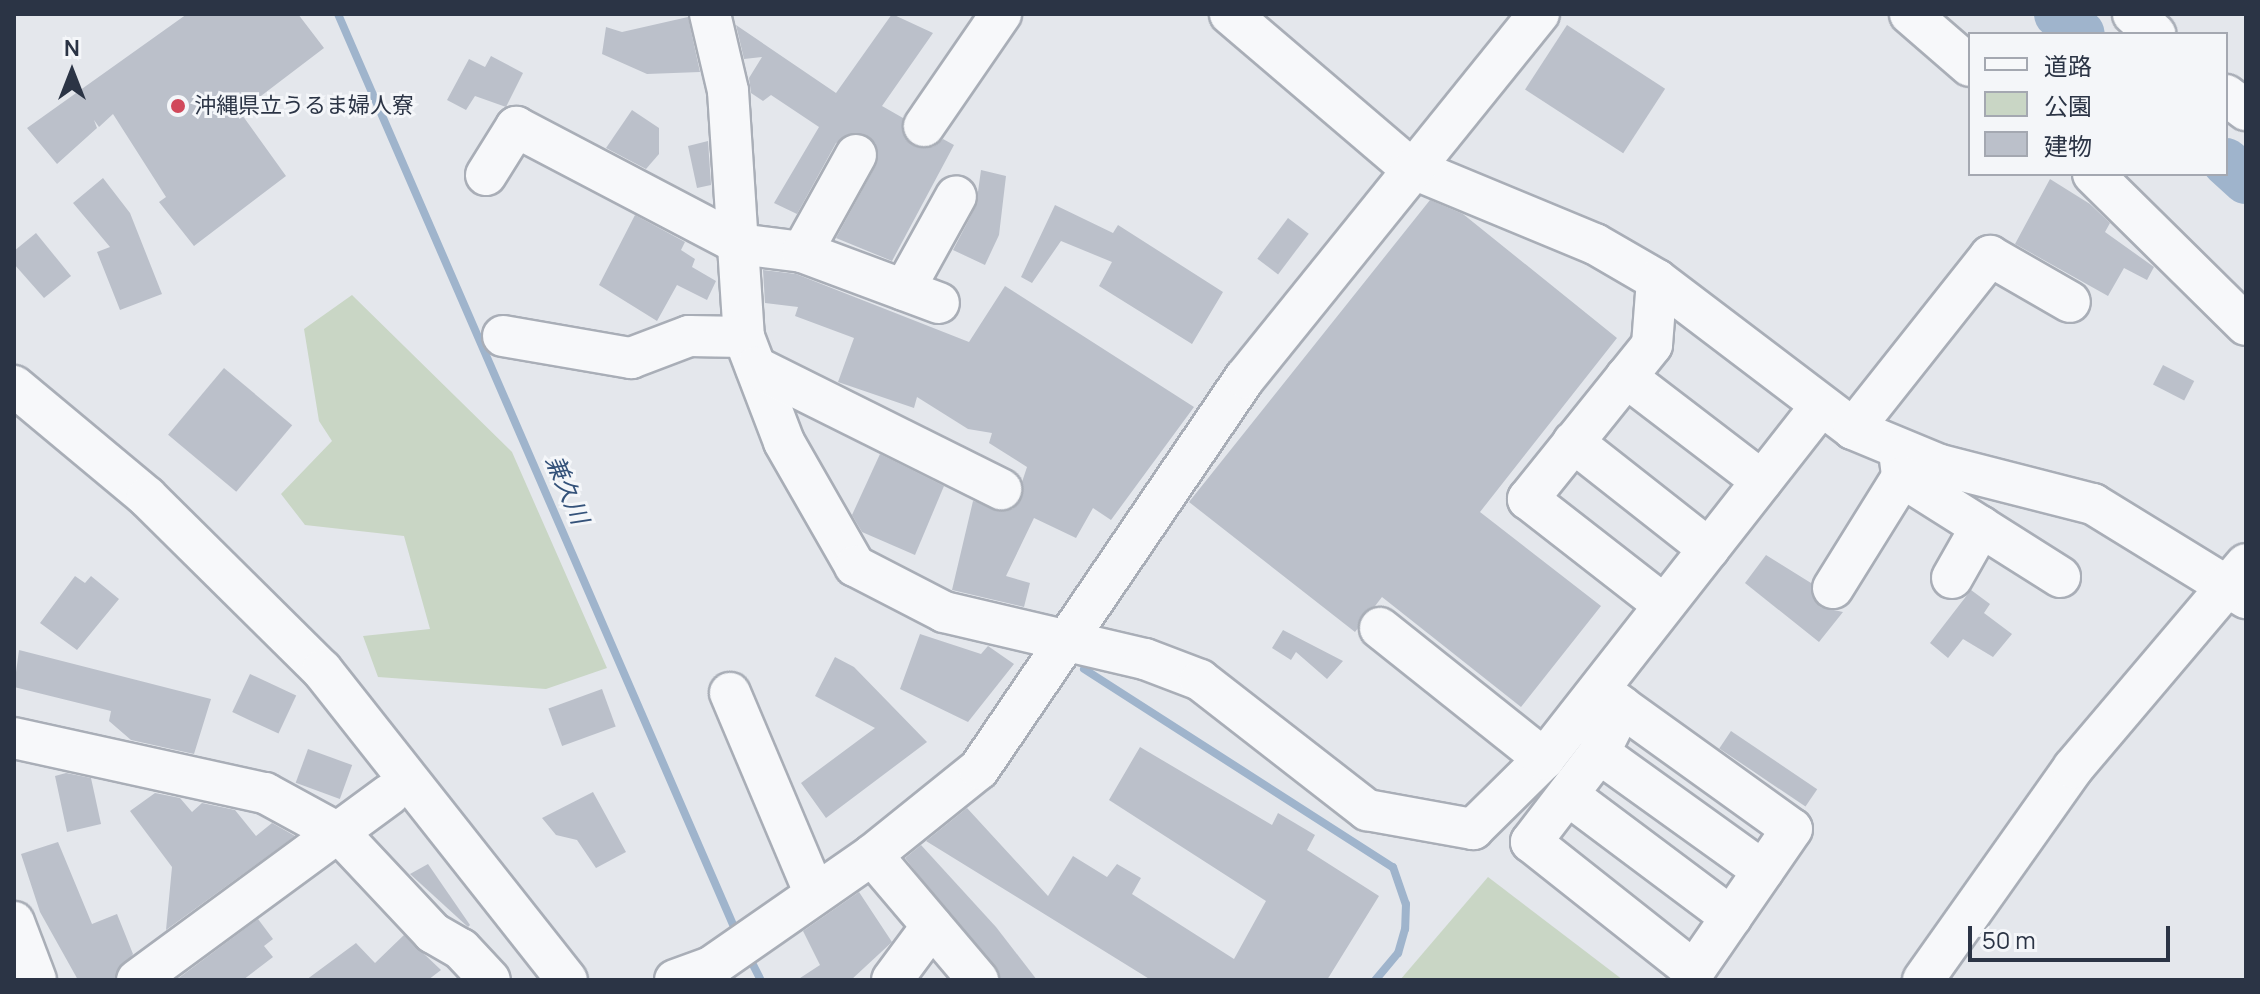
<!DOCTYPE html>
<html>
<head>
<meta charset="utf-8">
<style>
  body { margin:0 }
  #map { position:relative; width:2260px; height:994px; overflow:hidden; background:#e4e7ec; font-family:Manrope,"Noto Sans JP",sans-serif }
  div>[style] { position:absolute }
  .green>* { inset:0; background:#c9d6c5 }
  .stream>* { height:8px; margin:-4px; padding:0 4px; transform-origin:4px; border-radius:4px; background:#9fb4cc }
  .river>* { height:48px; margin:-24px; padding:0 24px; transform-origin:24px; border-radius:24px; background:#9fb4cc }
  .building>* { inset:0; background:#bbc0ca; transform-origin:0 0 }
  .roads { filter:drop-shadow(2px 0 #a9aeb7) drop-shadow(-2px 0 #a9aeb7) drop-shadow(0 2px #a9aeb7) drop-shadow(0 -2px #a9aeb7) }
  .minor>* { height:40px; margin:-20px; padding:0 20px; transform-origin:20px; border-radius:20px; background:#f7f8fa }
  .dots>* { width:22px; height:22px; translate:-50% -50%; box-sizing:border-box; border:4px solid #f4f6f9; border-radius:50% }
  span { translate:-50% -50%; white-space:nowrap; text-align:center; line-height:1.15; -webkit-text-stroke:6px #f4f6f9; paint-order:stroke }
  .poi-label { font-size:22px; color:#2b3445 }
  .left { translate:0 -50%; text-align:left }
  .water-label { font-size:24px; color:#34527a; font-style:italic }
  .frame { position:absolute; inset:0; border:16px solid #2b3445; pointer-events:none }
  .legend { position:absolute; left:1968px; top:32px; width:260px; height:144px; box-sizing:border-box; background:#f4f6f9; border:2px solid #a4a8b1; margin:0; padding:10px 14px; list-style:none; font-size:24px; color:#2b3445 }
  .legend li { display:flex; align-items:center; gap:16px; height:40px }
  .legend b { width:40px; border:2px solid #a4a8b1 }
  .north { position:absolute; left:32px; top:32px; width:80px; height:80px; -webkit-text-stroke:6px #f4f6f9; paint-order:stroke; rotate:0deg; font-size:22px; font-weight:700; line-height:32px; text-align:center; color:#2b3445 }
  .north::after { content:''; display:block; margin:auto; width:28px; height:36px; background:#2b3445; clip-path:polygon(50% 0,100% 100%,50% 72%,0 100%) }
  .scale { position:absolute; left:1968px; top:926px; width:202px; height:36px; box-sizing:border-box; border:4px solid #2b3445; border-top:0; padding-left:10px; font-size:24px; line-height:28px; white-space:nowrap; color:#2b3445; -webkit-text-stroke:6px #f4f6f9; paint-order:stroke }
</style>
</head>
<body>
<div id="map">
  <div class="green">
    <i style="clip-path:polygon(352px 295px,512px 452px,607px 668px,546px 689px,378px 677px,363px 636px,430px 629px,404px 536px,305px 525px,281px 494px,332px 441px,319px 421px,304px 329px)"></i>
    <i style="clip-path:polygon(1488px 877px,1623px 980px,1400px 980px)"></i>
  </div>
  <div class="stream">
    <i style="left:338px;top:14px;width:1003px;rotate:66.55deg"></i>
    <i style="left:1084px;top:669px;width:367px;rotate:32.7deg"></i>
    <i style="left:1393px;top:867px;width:39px;rotate:71deg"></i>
    <i style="left:1406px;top:904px;width:25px;rotate:92deg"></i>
    <i style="left:1405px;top:929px;width:25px;rotate:106deg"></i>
    <i style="left:1398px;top:953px;width:35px;rotate:130deg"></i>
    <i style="left:747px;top:953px;width:30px;rotate:63deg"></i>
  </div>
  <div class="river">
    <i style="left:2058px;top:14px;width:30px;rotate:41deg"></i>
    <i style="left:2226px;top:162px;width:27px;rotate:42deg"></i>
  </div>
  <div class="building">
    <i style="clip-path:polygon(187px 14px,298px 14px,324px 48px,240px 112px,286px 176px,194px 246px,159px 202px,166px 197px,113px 114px,99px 127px,94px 120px,97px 128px,57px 164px,27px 128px)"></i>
    <i style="clip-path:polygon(892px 14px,933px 33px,882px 106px,903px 118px,912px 145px,933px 147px,943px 139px,954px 145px,892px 261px,836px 238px,876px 165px,876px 144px,866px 135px,836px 143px,797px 214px,774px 203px,819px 127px,771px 95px,763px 101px,751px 93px,749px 78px,762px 57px,744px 59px,736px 25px,836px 93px)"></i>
    <i style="clip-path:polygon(688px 17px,700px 72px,647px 74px,602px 54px,606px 27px,622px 32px)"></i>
    <i style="left:1567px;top:25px;width:117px;height:77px;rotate:33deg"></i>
    <i style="clip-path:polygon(491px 56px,523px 73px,506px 107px,475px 96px,466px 110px,447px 100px,469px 59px,485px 67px)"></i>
    <i style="clip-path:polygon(632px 110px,659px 128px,659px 154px,646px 169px,606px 148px)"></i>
    <i style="clip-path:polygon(708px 141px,711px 185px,697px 188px,688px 146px)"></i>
    <i style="clip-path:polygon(981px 170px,1006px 176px,999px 235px,985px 265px,953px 250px,976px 206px)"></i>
    <i style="clip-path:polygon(103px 178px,130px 213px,162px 294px,120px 310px,97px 252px,110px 247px,73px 203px)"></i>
    <i style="clip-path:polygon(2050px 179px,2090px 204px,2110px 223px,2105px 232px,2154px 267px,2147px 280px,2124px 268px,2108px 296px,2015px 244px)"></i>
    <i style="clip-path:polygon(1430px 200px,1463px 214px,1617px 338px,1480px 512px,1601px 606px,1521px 707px,1382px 597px,1355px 632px,1189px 502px)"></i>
    <i style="clip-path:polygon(1055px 205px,1113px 233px,1118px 225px,1223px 292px,1192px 344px,1099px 286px,1112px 262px,1061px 241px,1032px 283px,1021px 277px)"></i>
    <i style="clip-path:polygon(635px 215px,685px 242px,681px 250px,695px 259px,692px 267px,716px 281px,707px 300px,677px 285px,657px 321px,599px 285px)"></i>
    <i style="left:1288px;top:218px;width:26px;height:51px;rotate:37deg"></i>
    <i style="clip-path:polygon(36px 233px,71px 276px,44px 298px,14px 264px,14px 251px)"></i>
    <i style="clip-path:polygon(763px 270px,796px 274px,969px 342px,1005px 286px,1194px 407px,1111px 520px,1093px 508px,1076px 538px,1034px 518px,1006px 576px,1030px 583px,1024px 607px,952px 590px,973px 501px,1013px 509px,1027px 467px,989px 443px,992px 433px,968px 429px,917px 397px,914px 408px,838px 382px,854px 338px,795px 316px,798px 307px,765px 303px)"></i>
    <i style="left:2163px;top:365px;width:35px;height:22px;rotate:27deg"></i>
    <i style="left:224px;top:368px;width:89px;height:87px;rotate:40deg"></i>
    <i style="clip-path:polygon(880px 454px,944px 486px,915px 555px,862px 532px,852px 515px)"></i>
    <i style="clip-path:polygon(1766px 555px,1811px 583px,1820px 607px,1843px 612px,1819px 642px,1745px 583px)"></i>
    <i style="clip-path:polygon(75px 576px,85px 583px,91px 576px,119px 599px,77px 650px,40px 623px)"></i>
    <i style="clip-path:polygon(1971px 590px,1990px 604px,1984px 613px,2012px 634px,1993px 657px,1963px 639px,1948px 658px,1930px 643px)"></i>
    <i style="clip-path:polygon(1283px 630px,1343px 661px,1327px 679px,1296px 652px,1291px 660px,1272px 648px)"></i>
    <i style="clip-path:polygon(920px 634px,981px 654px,988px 646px,1014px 664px,968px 722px,900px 689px)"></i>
    <i style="clip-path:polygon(19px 650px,211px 699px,194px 754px,131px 740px,109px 721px,111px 711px,14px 687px)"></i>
    <i style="clip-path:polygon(835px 657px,854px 667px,927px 742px,826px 818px,801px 783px,875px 728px,815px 696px)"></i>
    <i style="left:250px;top:674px;width:51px;height:42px;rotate:25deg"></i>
    <i style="left:602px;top:689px;width:40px;height:57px;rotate:70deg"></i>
    <i style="left:1731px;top:731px;width:104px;height:21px;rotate:34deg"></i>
    <i style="clip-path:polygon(1140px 747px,1272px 825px,1278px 813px,1315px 835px,1307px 850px,1379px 896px,1327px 980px,1151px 980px,926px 841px,967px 808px,1048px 896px,1073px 856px,1107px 877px,1117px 864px,1141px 878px,1132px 894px,1234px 959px,1266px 901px,1109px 800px)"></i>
    <i style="left:308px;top:749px;width:47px;height:36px;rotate:20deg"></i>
    <i style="clip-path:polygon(66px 773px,91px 778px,101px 824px,67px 832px,55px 776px)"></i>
    <i style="clip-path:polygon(593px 792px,626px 852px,596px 868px,577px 840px,556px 835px,542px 818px)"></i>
    <i style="clip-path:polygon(155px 793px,180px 798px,192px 812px,202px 803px,235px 810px,256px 836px,272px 823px,295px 836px,166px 930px,172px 867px,130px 811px)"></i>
    <i style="clip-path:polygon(58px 842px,92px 924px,117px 914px,133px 954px,114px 980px,78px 980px,40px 912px,21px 854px)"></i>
    <i style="clip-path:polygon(921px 845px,996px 927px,1037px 980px,1000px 980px,905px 858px)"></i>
    <i style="clip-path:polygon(428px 864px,470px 925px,468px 927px,410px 874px)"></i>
    <i style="clip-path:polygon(859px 892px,892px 942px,851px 980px,797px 980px,820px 965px,803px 931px)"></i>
    <i style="clip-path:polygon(258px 919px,273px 939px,264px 946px,273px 957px,243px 980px,176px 980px)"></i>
    <i style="clip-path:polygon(404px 935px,441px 970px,428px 980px,306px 980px,356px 943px,375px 963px)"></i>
  </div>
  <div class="roads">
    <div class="minor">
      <i style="left:710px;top:14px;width:79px;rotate:76.8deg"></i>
      <i style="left:728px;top:91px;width:247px;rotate:86.3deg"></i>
      <i style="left:744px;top:337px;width:112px;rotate:69.1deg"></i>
      <i style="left:784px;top:442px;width:143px;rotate:60.2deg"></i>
      <i style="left:855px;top:566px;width:100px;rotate:27.3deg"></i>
      <i style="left:944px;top:612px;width:206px;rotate:13.2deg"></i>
      <i style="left:1145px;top:659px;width:59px;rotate:20.9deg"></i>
      <i style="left:1200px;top:680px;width:212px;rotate:37.9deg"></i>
      <i style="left:1367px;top:810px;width:108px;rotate:10.2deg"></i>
      <i style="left:1473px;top:829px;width:100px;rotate:-44.6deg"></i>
      <i style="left:1230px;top:14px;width:235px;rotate:40.5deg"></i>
      <i style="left:1409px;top:167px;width:201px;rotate:22.5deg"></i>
      <i style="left:1595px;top:244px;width:72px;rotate:30.1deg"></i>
      <i style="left:1657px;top:280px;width:246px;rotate:37.2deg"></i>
      <i style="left:1853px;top:429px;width:94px;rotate:22.5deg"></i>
      <i style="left:1940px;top:465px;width:158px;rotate:14.3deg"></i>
      <i style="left:2093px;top:504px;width:180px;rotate:31.6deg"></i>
      <i style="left:1910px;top:14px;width:79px;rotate:40.9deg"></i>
      <i style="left:2133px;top:14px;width:30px;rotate:42deg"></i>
      <i style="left:2226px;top:95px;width:25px;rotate:37deg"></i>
      <i style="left:924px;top:126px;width:136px;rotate:-55.5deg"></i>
      <i style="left:2093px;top:174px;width:215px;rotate:44.6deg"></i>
      <i style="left:486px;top:175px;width:57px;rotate:-58deg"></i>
      <i style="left:516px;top:127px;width:252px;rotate:27.7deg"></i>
      <i style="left:739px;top:244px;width:64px;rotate:7.2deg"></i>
      <i style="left:802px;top:252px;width:146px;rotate:20.4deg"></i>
      <i style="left:802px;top:252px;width:111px;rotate:-60.9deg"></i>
      <i style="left:1657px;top:280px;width:65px;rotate:94.4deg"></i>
      <i style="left:1652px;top:345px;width:198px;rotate:128.8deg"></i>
      <i style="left:1528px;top:499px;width:172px;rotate:37.9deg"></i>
      <i style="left:904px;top:290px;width:107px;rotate:-61deg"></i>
      <i style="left:503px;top:336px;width:130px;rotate:9.8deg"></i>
      <i style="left:631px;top:358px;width:62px;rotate:-20.8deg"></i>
      <i style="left:689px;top:336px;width:55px;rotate:1deg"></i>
      <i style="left:756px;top:367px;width:274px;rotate:26.5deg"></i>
      <i style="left:1626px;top:377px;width:171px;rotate:37.4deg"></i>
      <i style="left:14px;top:386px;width:173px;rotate:39.8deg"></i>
      <i style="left:147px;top:497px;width:246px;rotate:44.7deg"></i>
      <i style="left:322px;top:670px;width:395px;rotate:51.7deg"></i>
      <i style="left:1853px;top:429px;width:221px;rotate:-51.6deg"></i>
      <i style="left:1990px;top:256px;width:92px;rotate:29.9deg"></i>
      <i style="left:1573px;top:442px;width:173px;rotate:38.2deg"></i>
      <i style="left:1899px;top:451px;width:26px;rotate:83deg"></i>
      <i style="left:1902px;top:477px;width:187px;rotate:32.3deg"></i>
      <i style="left:1952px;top:578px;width:59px;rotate:-60.4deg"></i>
      <i style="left:1833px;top:588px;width:131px;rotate:-58.1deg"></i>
      <i style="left:1380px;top:628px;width:210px;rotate:38.6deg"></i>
      <i style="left:1544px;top:759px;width:446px;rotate:-51.9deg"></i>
      <i style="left:1599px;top:690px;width:29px;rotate:36deg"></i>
      <i style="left:1622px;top:707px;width:209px;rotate:35.7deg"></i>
      <i style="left:1792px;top:829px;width:173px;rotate:124.6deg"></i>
      <i style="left:1694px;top:971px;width:208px;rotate:-141.6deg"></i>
      <i style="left:1531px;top:842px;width:112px;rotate:-52.6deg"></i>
      <i style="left:1599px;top:753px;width:51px;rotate:-63.4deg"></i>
      <i style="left:730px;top:693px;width:216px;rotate:67.1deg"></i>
      <i style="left:14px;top:738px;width:257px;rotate:12.4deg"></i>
      <i style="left:265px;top:793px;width:85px;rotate:28.7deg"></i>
      <i style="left:340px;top:834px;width:136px;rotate:46.8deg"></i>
      <i style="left:433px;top:933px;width:32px;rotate:30deg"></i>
      <i style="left:461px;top:949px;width:42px;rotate:46.9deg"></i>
      <i style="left:1599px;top:753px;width:202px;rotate:35.7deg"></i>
      <i style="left:1568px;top:795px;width:204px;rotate:36.8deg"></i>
      <i style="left:872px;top:855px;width:164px;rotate:49.7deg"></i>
      <i style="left:14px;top:922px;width:62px;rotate:69.2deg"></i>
      <i style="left:137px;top:980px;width:313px;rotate:-36.3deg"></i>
      <i style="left:675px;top:980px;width:38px;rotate:-20deg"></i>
      <i style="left:711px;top:967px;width:196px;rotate:-34.8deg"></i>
      <i style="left:872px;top:855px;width:137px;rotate:-38.8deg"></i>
      <i style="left:979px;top:769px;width:473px;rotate:-55.8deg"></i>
      <i style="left:1245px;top:378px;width:468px;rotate:-51.1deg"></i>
      <i style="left:892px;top:980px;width:67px;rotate:-53.5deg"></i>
      <i style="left:1923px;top:980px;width:260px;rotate:-54.7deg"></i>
      <i style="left:2073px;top:768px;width:267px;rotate:-49.7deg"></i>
    </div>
  </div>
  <div class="dots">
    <i style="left:178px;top:106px;background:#d1495b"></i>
  </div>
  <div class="poi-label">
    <span class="left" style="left:194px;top:106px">沖縄県立うるま婦人寮</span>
  </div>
  <div class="water-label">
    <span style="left:568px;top:489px;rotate:67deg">兼久川</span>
  </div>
  <div class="frame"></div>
  <ul class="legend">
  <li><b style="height:10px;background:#f7f8fa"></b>道路</li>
  <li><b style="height:22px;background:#c9d6c5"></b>公園</li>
  <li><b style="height:22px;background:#bbc0ca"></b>建物</li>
  </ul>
  <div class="north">N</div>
  <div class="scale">50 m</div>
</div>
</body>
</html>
